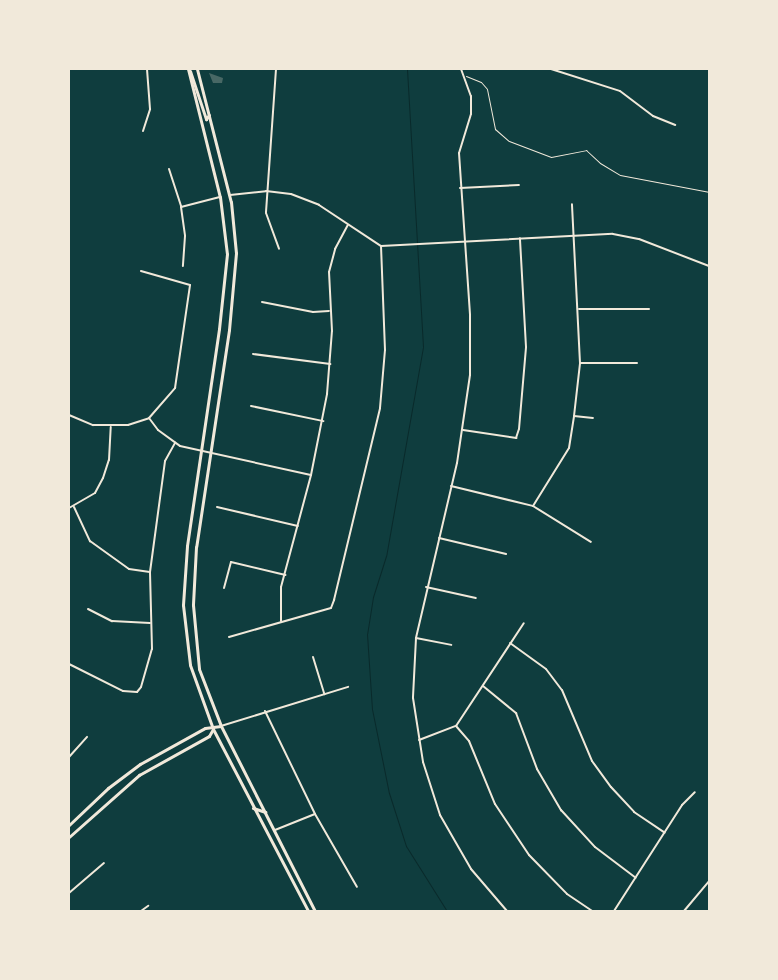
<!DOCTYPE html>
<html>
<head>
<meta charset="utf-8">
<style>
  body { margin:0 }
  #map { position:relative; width:778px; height:980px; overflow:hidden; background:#0f3d3e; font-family:"Roboto Serif",serif }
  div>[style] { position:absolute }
  .stream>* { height:1px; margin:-0.5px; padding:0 0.5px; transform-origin:0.5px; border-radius:0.5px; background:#0a2a2b }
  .building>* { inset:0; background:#486865 }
  .path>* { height:1px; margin:-0.5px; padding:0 0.5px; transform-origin:0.5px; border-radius:0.5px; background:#f1e9da }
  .minor>* { height:2px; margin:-1px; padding:0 1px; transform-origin:1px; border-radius:1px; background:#f1e9da }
  .secondary>* { height:3px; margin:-1.5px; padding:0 1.5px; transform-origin:1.5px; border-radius:1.5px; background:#f1e9da }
  .primary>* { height:3px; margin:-1.5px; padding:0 1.5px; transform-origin:1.5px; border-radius:1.5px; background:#f1e9da }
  span { translate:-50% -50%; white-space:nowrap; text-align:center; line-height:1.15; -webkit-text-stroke:4px #f1e9da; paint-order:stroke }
  .frame { position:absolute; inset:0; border:70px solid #f1e9da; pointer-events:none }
</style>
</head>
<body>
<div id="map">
  <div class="stream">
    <i style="left:407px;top:69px;width:278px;rotate:86.7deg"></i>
    <i style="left:423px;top:347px;width:212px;rotate:100deg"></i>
    <i style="left:386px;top:556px;width:43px;rotate:107.6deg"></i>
    <i style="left:373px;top:597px;width:37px;rotate:99deg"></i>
    <i style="left:367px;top:634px;width:75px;rotate:86.2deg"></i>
    <i style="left:372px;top:709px;width:86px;rotate:78.6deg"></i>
    <i style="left:389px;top:793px;width:56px;rotate:72.2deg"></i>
    <i style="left:406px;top:846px;width:77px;rotate:57.8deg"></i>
  </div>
  <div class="building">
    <i style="clip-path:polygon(209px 73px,223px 78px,222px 83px,213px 83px)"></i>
  </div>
  <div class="path">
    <i style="left:466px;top:76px;width:16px;rotate:22deg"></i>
    <i style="left:481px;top:82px;width:9px;rotate:49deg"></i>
    <i style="left:487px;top:89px;width:41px;rotate:78.7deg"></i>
    <i style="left:495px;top:129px;width:18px;rotate:41deg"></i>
    <i style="left:509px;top:141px;width:45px;rotate:20.9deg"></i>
    <i style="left:551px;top:157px;width:36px;rotate:-11deg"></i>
    <i style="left:586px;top:150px;width:19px;rotate:43deg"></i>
    <i style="left:600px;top:163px;width:23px;rotate:31deg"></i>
    <i style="left:620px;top:175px;width:91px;rotate:10.8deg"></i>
  </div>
  <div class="minor">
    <i style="left:276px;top:69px;width:144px;rotate:94deg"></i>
    <i style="left:266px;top:213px;width:38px;rotate:70deg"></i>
    <i style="left:461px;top:69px;width:29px;rotate:70deg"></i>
    <i style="left:471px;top:96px;width:18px;rotate:90deg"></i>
    <i style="left:471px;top:114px;width:41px;rotate:107.1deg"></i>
    <i style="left:459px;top:153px;width:162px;rotate:86.1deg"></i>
    <i style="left:470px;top:315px;width:60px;rotate:90deg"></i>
    <i style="left:470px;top:375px;width:89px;rotate:98.4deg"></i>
    <i style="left:457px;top:463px;width:180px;rotate:103.2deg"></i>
    <i style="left:416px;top:638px;width:60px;rotate:92.9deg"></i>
    <i style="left:413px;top:698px;width:65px;rotate:81.1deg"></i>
    <i style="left:423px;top:762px;width:56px;rotate:72.2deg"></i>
    <i style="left:440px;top:815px;width:62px;rotate:60.1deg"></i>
    <i style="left:471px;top:869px;width:55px;rotate:49.4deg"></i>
    <i style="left:551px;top:69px;width:72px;rotate:17.7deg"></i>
    <i style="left:620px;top:91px;width:41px;rotate:37.1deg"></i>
    <i style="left:653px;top:116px;width:24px;rotate:22deg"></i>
    <i style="left:143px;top:131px;width:23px;rotate:-72deg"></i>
    <i style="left:150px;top:109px;width:40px;rotate:-94.3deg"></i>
    <i style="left:169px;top:169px;width:40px;rotate:72deg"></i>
    <i style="left:181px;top:207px;width:29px;rotate:82deg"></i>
    <i style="left:185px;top:236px;width:30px;rotate:94deg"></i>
    <i style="left:460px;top:188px;width:59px;rotate:-2.9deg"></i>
    <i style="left:230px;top:195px;width:36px;rotate:-6deg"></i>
    <i style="left:266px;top:191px;width:25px;rotate:7deg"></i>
    <i style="left:291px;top:194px;width:30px;rotate:21deg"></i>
    <i style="left:319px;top:205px;width:74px;rotate:33.5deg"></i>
    <i style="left:381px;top:246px;width:232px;rotate:-3deg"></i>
    <i style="left:613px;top:234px;width:26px;rotate:11deg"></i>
    <i style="left:639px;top:239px;width:75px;rotate:21.1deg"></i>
    <i style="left:181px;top:207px;width:40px;rotate:-14.4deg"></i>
    <i style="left:262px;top:302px;width:52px;rotate:11.1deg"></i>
    <i style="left:313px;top:312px;width:16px;rotate:-4deg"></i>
    <i style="left:579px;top:309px;width:70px"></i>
    <i style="left:253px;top:354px;width:78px;rotate:7.4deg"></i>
    <i style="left:581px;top:363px;width:56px"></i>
    <i style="left:251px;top:406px;width:74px;rotate:11.8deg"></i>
    <i style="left:69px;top:415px;width:26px;rotate:23deg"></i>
    <i style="left:93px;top:425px;width:35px"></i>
    <i style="left:128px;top:425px;width:22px;rotate:-18deg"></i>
    <i style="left:149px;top:418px;width:40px;rotate:-49deg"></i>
    <i style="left:175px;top:388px;width:104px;rotate:-81.7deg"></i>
    <i style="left:190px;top:285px;width:51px;rotate:-164.1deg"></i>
    <i style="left:574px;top:416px;width:19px;rotate:6deg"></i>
    <i style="left:149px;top:418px;width:15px;rotate:53deg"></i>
    <i style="left:158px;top:430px;width:27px;rotate:36deg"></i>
    <i style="left:180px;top:446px;width:134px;rotate:12.5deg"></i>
    <i style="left:463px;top:430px;width:54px;rotate:8.6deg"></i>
    <i style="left:516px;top:438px;width:9px;rotate:-72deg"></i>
    <i style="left:519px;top:429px;width:82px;rotate:-85.1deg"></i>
    <i style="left:526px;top:347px;width:109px;rotate:-93.2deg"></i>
    <i style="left:451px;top:486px;width:84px;rotate:13.7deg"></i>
    <i style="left:533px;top:506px;width:68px;rotate:31.8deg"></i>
    <i style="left:533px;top:506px;width:68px;rotate:-58.2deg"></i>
    <i style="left:569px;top:448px;width:32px;rotate:-81deg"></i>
    <i style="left:574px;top:416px;width:53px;rotate:-83.5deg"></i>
    <i style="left:580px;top:363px;width:159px;rotate:-92.9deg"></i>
    <i style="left:74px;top:507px;width:38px;rotate:65deg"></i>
    <i style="left:90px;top:541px;width:48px;rotate:35.7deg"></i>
    <i style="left:129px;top:569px;width:21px;rotate:8deg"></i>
    <i style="left:217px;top:507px;width:83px;rotate:13.2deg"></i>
    <i style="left:69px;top:508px;width:30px;rotate:-30deg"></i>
    <i style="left:95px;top:493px;width:17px;rotate:-62deg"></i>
    <i style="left:103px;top:478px;width:19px;rotate:-72deg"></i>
    <i style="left:109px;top:460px;width:33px;rotate:-87deg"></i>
    <i style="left:439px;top:538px;width:69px;rotate:13.4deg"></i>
    <i style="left:426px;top:587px;width:51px;rotate:12.4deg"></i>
    <i style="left:224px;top:588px;width:27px;rotate:-75deg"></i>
    <i style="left:231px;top:562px;width:56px;rotate:13.5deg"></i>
    <i style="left:88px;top:609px;width:27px;rotate:27deg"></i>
    <i style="left:112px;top:621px;width:38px;rotate:3deg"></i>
    <i style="left:281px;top:621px;width:34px;rotate:-90deg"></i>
    <i style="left:281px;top:587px;width:116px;rotate:-75deg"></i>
    <i style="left:311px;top:475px;width:83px;rotate:-78.8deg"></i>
    <i style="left:327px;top:394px;width:63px;rotate:-85.5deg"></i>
    <i style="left:332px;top:331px;width:59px;rotate:-92.9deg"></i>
    <i style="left:329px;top:272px;width:24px;rotate:-75deg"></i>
    <i style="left:335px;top:249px;width:27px;rotate:-62deg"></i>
    <i style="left:229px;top:637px;width:106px;rotate:-15.9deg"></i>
    <i style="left:331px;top:608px;width:9px;rotate:-69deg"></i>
    <i style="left:334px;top:600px;width:197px;rotate:-76.5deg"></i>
    <i style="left:380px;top:408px;width:58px;rotate:-85.1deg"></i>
    <i style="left:385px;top:350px;width:104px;rotate:-92.2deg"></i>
    <i style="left:416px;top:638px;width:36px;rotate:11deg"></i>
    <i style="left:510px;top:643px;width:44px;rotate:35.8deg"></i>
    <i style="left:546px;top:669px;width:26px;rotate:53deg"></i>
    <i style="left:562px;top:690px;width:77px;rotate:67.1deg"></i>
    <i style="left:592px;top:761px;width:32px;rotate:54deg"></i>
    <i style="left:611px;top:787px;width:34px;rotate:47deg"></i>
    <i style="left:634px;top:812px;width:37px;rotate:34deg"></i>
    <i style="left:313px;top:657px;width:39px;rotate:73deg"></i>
    <i style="left:69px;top:664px;width:60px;rotate:26.6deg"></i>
    <i style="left:123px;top:691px;width:14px;rotate:4deg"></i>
    <i style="left:137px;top:692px;width:6px;rotate:-51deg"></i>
    <i style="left:141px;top:687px;width:40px;rotate:-74deg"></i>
    <i style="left:152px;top:649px;width:77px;rotate:-91.5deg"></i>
    <i style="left:150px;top:572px;width:112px;rotate:-82.3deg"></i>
    <i style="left:165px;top:461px;width:21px;rotate:-61deg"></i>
    <i style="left:483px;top:686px;width:43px;rotate:39.3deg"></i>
    <i style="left:516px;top:713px;width:60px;rotate:69.4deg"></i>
    <i style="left:537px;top:769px;width:48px;rotate:59.7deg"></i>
    <i style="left:561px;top:810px;width:50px;rotate:47.4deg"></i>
    <i style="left:595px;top:847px;width:51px;rotate:37.1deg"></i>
    <i style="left:265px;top:711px;width:114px;rotate:64.1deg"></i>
    <i style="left:315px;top:814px;width:84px;rotate:60.1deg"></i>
    <i style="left:221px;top:726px;width:133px;rotate:-17.1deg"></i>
    <i style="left:456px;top:726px;width:20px;rotate:49deg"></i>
    <i style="left:469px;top:741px;width:68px;rotate:67.6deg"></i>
    <i style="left:495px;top:804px;width:61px;rotate:56.3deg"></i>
    <i style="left:529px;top:855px;width:54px;rotate:45.7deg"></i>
    <i style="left:567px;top:894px;width:30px;rotate:34deg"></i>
    <i style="left:419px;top:740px;width:40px;rotate:-21deg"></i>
    <i style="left:456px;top:726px;width:123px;rotate:-56.6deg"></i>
    <i style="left:69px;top:757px;width:27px;rotate:-48deg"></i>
    <i style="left:275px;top:830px;width:43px;rotate:-21.8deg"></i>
    <i style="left:69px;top:893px;width:46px;rotate:-40.6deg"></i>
    <i style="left:141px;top:911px;width:9px;rotate:-36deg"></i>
    <i style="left:614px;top:911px;width:126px;rotate:-57.3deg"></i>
    <i style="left:682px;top:805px;width:18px;rotate:-45deg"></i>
    <i style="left:684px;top:911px;width:39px;rotate:-50deg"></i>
  </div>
  <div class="secondary">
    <i style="left:213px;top:729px;width:205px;rotate:62.4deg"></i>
    <i style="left:253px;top:808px;width:13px;rotate:18deg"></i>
    <i style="left:69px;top:825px;width:54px;rotate:-43.5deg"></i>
    <i style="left:108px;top:788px;width:40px;rotate:-37deg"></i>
    <i style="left:140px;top:764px;width:74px;rotate:-29deg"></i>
    <i style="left:205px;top:728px;width:16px;rotate:-7deg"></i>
    <i style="left:221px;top:726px;width:208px;rotate:63.1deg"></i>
    <i style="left:69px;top:837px;width:94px;rotate:-41.5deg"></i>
    <i style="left:139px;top:775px;width:80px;rotate:-29.1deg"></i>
    <i style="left:209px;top:736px;width:8px;rotate:-60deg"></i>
  </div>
  <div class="primary">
    <i style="left:188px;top:69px;width:132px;rotate:76deg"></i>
    <i style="left:220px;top:197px;width:57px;rotate:83deg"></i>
    <i style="left:227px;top:254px;width:75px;rotate:96.1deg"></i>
    <i style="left:219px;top:329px;width:219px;rotate:98.4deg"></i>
    <i style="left:187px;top:546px;width:59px;rotate:93.9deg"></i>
    <i style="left:183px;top:605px;width:60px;rotate:83.3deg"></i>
    <i style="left:190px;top:665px;width:68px;rotate:70.2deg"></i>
    <i style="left:197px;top:69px;width:137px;rotate:75.7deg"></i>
    <i style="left:231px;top:202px;width:51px;rotate:84.4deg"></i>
    <i style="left:236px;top:253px;width:77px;rotate:95.2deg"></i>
    <i style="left:229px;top:330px;width:219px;rotate:98.6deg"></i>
    <i style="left:196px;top:547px;width:58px;rotate:93deg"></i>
    <i style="left:193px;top:605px;width:64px;rotate:84.6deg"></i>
    <i style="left:199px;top:669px;width:61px;rotate:68.9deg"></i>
    <i style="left:190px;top:71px;width:51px;rotate:71.6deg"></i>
    <i style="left:206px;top:119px;width:5px;rotate:-53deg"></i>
  </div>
  <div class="frame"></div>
</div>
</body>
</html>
